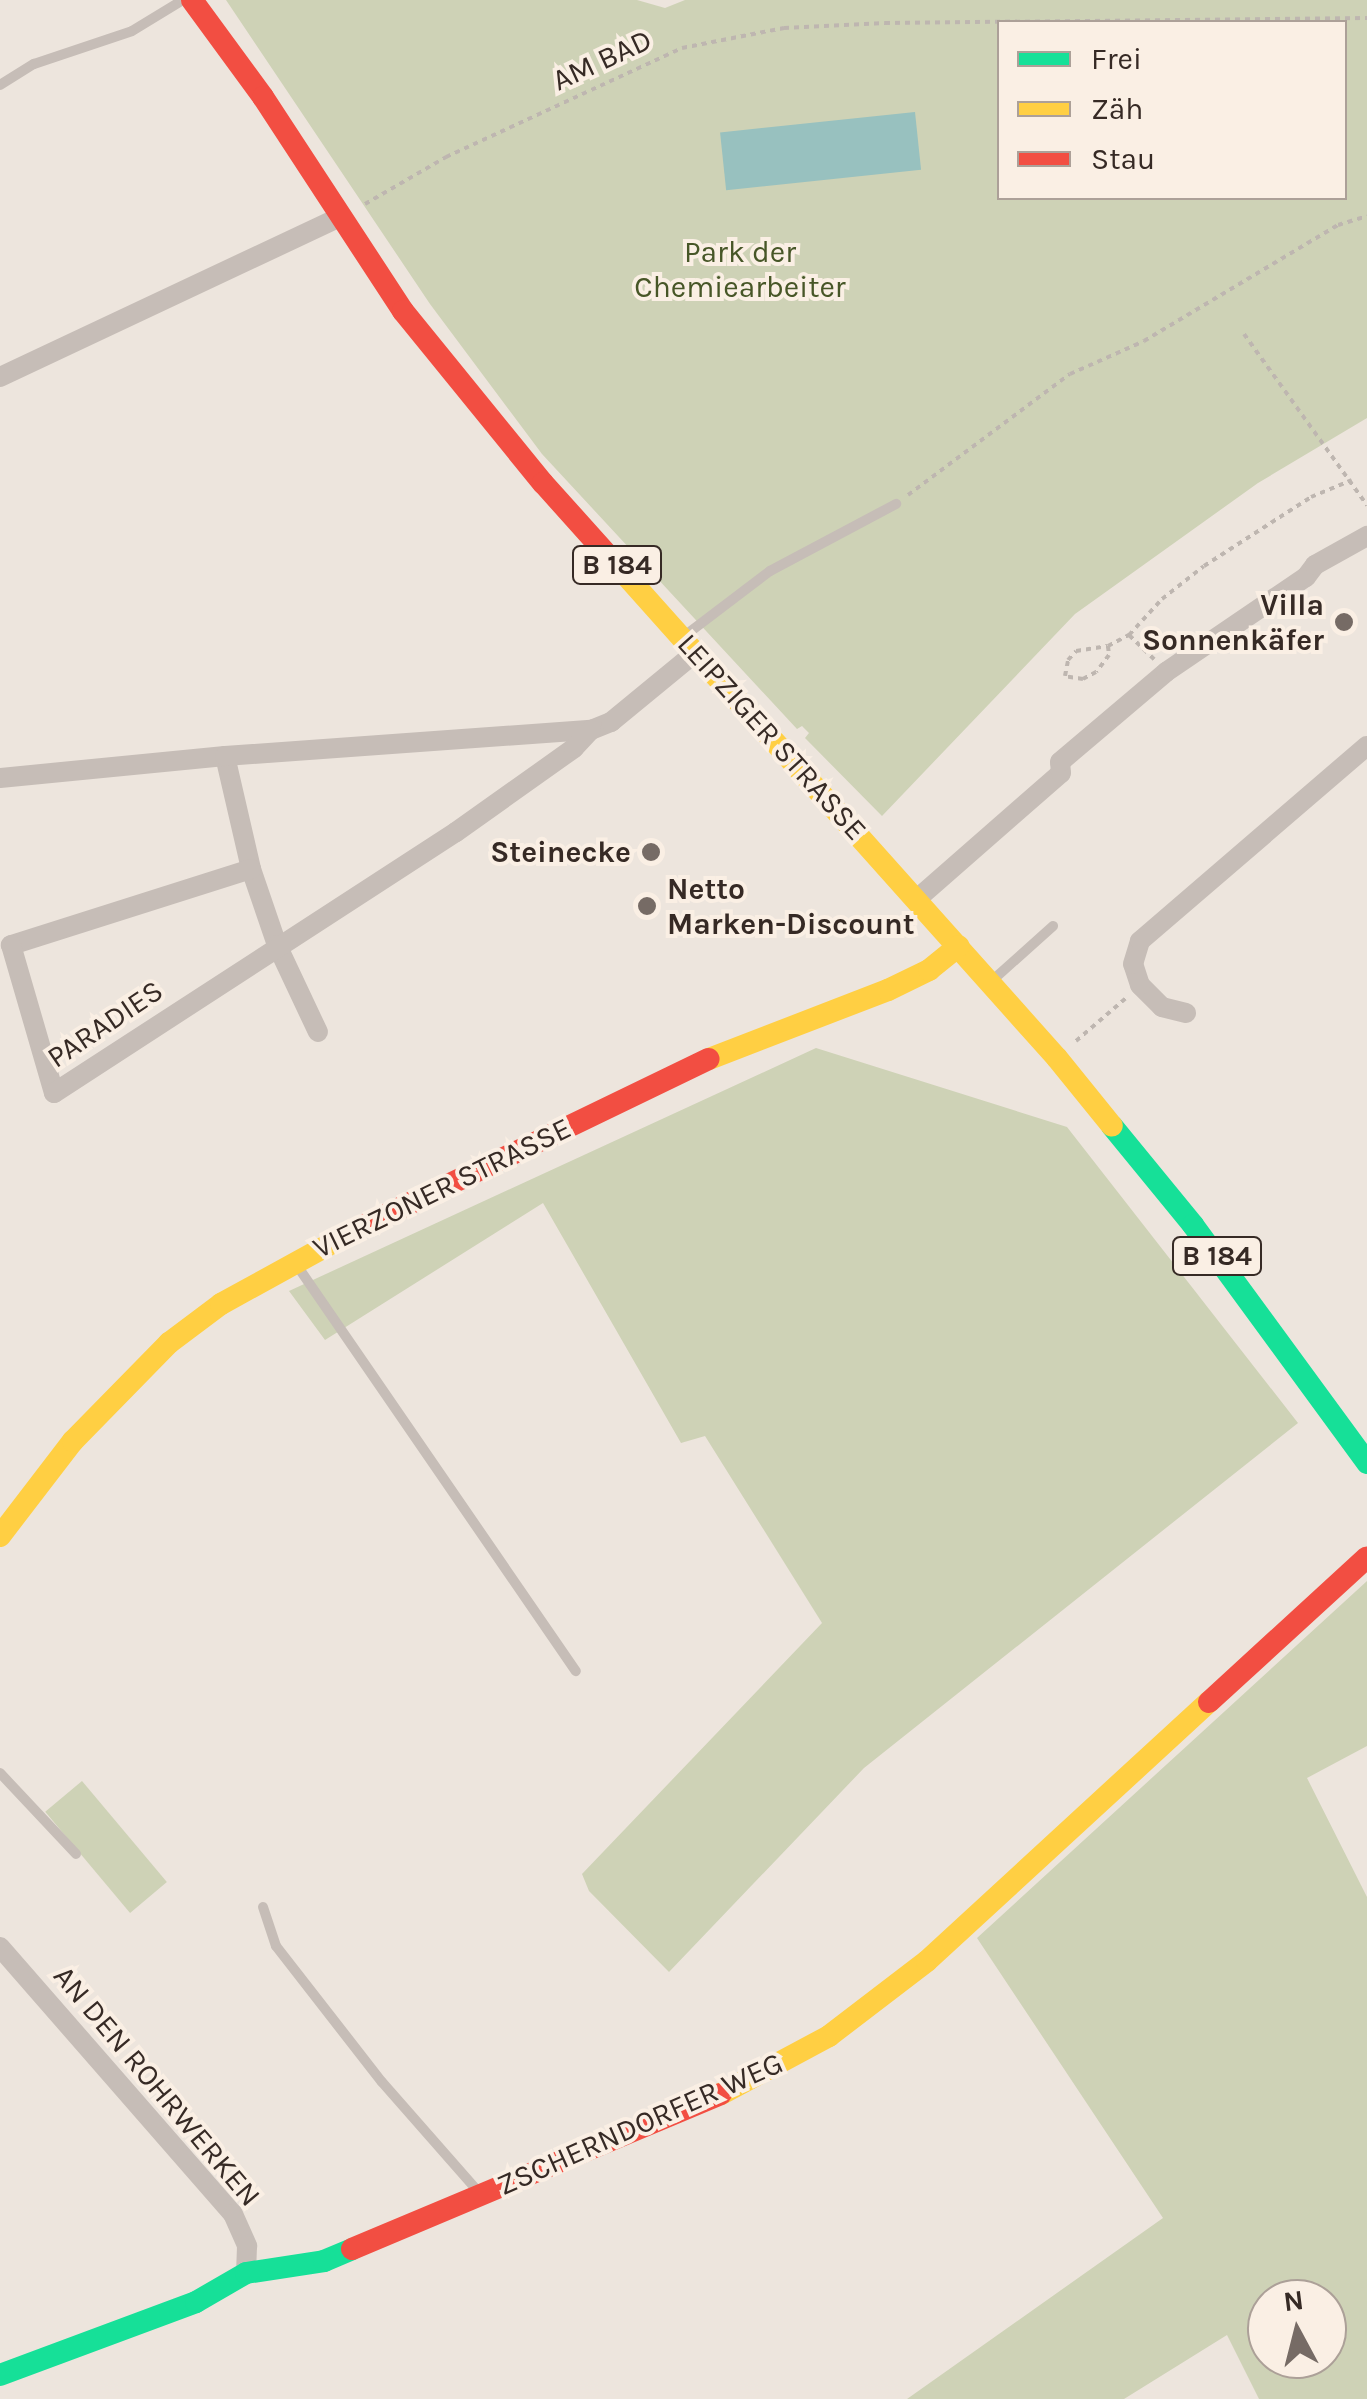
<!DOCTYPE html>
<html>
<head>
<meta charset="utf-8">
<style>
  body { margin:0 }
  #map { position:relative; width:1367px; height:2399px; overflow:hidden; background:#ede5dd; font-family:Karla,sans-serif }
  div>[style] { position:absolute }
  .green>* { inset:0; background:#ced2b6; transform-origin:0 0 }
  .water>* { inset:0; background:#98c1bf; transform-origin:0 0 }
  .path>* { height:4px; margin-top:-2px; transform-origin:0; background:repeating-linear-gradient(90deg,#beb6b0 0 5px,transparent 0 10px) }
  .lane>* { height:10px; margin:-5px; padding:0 5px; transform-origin:5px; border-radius:5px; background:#c6bdb7 }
  .street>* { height:20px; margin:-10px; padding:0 10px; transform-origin:10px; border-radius:10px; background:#c6bdb7 }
  .fast>* { height:22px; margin:-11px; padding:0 11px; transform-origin:11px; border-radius:11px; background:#16e098 }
  .slow>* { height:22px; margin:-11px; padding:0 11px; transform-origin:11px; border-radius:11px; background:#ffcf43 }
  .jam>* { height:22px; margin:-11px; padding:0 11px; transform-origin:11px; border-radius:11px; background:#f24e42 }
  .dots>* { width:28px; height:28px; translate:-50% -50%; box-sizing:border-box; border:5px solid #faefe4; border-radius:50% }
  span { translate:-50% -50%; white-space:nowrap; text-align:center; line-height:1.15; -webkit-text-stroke:8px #faefe4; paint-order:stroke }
  .shield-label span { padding:2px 8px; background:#faefe4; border:2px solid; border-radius:8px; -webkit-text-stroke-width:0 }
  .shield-label { font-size:28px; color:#362a25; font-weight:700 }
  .street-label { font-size:30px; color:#362a25 }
  .park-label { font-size:30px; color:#475627 }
  .poi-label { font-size:30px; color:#362a25; font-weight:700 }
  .right { translate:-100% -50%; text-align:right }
  .left { translate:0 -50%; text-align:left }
  .legend { position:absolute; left:997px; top:20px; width:350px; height:180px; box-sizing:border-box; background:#faefe4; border:2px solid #aca098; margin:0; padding:12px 18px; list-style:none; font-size:30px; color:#362a25 }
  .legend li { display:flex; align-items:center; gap:20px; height:50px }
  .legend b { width:50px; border:2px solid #aca098 }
  .north { position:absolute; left:1247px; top:2279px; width:100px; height:100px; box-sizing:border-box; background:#faefe4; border:2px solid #aca098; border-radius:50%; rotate:353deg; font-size:28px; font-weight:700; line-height:40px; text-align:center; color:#362a25 }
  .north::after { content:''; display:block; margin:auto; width:35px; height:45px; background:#766b65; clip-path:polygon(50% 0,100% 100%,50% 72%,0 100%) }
</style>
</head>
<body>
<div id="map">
  <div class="green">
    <i style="clip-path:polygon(evenodd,226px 0,637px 0,665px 8px,685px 0,1367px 0,1367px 418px,1258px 483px,1075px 614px,882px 816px,805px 738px,809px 733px,802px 726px,797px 729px,542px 454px,430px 304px,226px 0,999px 22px,1344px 22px,1344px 198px,999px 198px,999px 22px)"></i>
    <i style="clip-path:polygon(816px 1048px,1067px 1127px,1298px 1423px,864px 1768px,669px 1972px,589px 1891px,582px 1874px,822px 1623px,705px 1436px,681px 1443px,543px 1203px,325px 1340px,289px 1291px)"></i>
    <i style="clip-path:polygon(evenodd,1367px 1581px,1367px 1746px,1307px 1778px,1367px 1897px,1367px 2399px,1259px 2399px,1227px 2335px,1124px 2399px,907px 2399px,1163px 2218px,977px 1938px,1367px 1581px,1267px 2299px,1327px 2299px,1327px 2359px,1267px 2359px,1267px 2299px)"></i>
    <i style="left:82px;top:1781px;width:132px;height:48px;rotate:50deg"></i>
  </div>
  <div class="water">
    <i style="left:915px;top:112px;width:58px;height:196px;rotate:84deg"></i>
  </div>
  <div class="path">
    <i style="left:365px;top:204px;width:94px;rotate:-30.1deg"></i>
    <i style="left:446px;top:157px;width:260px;rotate:-24.8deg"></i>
    <i style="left:682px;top:48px;width:104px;rotate:-11.1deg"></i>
    <i style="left:784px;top:28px;width:101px;rotate:-2.8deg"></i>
    <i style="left:885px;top:23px;width:482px;rotate:-0.6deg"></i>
    <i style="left:1244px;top:334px;width:211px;rotate:54.3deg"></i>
    <i style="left:908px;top:495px;width:202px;rotate:-36.8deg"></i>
    <i style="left:1070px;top:374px;width:81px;rotate:-24deg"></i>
    <i style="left:1144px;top:341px;width:226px;rotate:-30.9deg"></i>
    <i style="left:1338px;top:225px;width:30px;rotate:-17deg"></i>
    <i style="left:1129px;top:635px;width:35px;rotate:44deg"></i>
    <i style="left:1108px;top:646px;width:9px;rotate:84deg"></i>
    <i style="left:1109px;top:655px;width:21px;rotate:127deg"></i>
    <i style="left:1096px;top:672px;width:15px;rotate:152deg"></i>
    <i style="left:1083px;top:679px;width:18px;rotate:-171deg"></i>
    <i style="left:1065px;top:676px;width:16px;rotate:-79deg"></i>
    <i style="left:1068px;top:660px;width:12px;rotate:-48deg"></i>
    <i style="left:1076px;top:651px;width:32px;rotate:-9deg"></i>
    <i style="left:1108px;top:646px;width:24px;rotate:-28deg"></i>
    <i style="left:1129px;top:635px;width:49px;rotate:-47.5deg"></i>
    <i style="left:1162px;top:599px;width:53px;rotate:-38.2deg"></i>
    <i style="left:1204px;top:566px;width:127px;rotate:-32.8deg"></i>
    <i style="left:1311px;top:497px;width:44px;rotate:-22.5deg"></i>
    <i style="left:1076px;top:1041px;width:66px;rotate:-40.7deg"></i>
  </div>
  <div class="lane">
    <i style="left:0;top:85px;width:40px;rotate:-32deg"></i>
    <i style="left:34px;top:64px;width:103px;rotate:-18.6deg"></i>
    <i style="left:132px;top:31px;width:60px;rotate:-31.3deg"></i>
    <i style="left:687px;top:634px;width:104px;rotate:-37.2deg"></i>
    <i style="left:770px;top:571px;width:143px;rotate:-28deg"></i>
    <i style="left:995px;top:978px;width:78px;rotate:-41.9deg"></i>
    <i style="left:296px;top:1264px;width:494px;rotate:55.5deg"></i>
    <i style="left:0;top:1773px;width:111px;rotate:46.8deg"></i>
    <i style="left:263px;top:1907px;width:41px;rotate:71.6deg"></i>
    <i style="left:276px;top:1946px;width:172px;rotate:52.1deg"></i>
    <i style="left:382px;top:2082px;width:144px;rotate:48.7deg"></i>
  </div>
  <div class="street">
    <i style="left:0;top:377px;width:374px;rotate:-25.2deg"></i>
    <i style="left:225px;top:756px;width:116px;rotate:77deg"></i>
    <i style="left:251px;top:869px;width:80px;rotate:71.1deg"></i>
    <i style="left:277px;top:945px;width:96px;rotate:64.8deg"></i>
    <i style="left:0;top:778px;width:226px;rotate:-5.6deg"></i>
    <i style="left:225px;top:756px;width:367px;rotate:-4.1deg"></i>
    <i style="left:591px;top:730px;width:22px;rotate:-22deg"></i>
    <i style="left:611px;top:722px;width:109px;rotate:-39.4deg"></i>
    <i style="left:251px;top:869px;width:252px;rotate:162.4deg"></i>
    <i style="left:11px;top:945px;width:154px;rotate:73.8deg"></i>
    <i style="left:54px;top:1093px;width:479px;rotate:-33deg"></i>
    <i style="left:456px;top:832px;width:145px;rotate:-35.4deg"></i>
    <i style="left:574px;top:748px;width:25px;rotate:-47deg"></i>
    <i style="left:917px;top:899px;width:191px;rotate:-41.2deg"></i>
    <i style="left:1061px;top:773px;width:11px;rotate:-95deg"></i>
    <i style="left:1060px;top:762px;width:139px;rotate:-40.3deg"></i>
    <i style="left:1166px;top:672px;width:169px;rotate:-34.2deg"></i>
    <i style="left:1306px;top:577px;width:15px;rotate:-53deg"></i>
    <i style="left:1315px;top:565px;width:60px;rotate:-29.1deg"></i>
    <i style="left:1186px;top:1013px;width:25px;rotate:-166deg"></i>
    <i style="left:1162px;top:1007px;width:31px;rotate:-135deg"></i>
    <i style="left:1140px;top:985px;width:22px;rotate:-108deg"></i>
    <i style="left:1133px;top:964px;width:24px;rotate:-73deg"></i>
    <i style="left:1140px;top:941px;width:299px;rotate:-40.7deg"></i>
    <i style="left:0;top:1947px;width:354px;rotate:48.9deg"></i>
    <i style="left:233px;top:2214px;width:35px;rotate:66deg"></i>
    <i style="left:247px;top:2246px;width:27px;rotate:92deg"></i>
  </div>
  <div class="fast">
    <i style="left:1112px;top:1126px;width:128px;rotate:50.7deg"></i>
    <i style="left:1193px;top:1225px;width:295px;rotate:53.8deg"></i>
    <i style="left:0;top:2375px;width:209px;rotate:-20.4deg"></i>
    <i style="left:196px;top:2302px;width:58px;rotate:-30.1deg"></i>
    <i style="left:246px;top:2273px;width:79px;rotate:-8.7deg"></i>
    <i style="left:324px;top:2261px;width:30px;rotate:-23deg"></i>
  </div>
  <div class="slow">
    <i style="left:622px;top:571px;width:653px;rotate:48.23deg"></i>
    <i style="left:1057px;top:1058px;width:87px;rotate:51deg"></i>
    <i style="left:709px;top:1059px;width:192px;rotate:-21.1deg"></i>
    <i style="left:888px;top:990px;width:46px;rotate:-26deg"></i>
    <i style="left:929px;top:970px;width:38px;rotate:-39deg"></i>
    <i style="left:0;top:1536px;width:120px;rotate:-52.5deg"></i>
    <i style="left:73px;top:1441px;width:137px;rotate:-45.6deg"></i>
    <i style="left:169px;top:1343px;width:65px;rotate:-36.9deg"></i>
    <i style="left:221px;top:1304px;width:160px;rotate:-28.8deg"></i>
    <i style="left:721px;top:2094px;width:123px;rotate:-28.2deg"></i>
    <i style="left:829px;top:2036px;width:123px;rotate:-37.4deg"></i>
    <i style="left:927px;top:1961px;width:383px;rotate:-42.6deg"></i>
  </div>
  <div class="jam">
    <i style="left:192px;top:0;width:120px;rotate:53.8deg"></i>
    <i style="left:263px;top:97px;width:256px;rotate:56.8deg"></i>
    <i style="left:403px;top:311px;width:222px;rotate:50.9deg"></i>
    <i style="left:543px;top:483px;width:118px;rotate:48.1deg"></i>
    <i style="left:361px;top:1227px;width:386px;rotate:-25.8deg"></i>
    <i style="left:1209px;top:1702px;width:214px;rotate:-42.5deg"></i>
    <i style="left:352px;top:2249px;width:400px;rotate:-22.8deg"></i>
  </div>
  <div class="dots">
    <i style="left:1344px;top:622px;background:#766b65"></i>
    <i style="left:651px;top:852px;background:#766b65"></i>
    <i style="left:647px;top:906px;background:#766b65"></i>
  </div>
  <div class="shield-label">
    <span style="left:617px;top:565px">B 184</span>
    <span style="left:1217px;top:1256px">B 184</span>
  </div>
  <div class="street-label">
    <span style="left:602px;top:60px;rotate:-25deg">AM BAD</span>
    <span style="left:772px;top:737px;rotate:48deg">LEIPZIGER STRASSE</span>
    <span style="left:105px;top:1024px;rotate:-34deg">PARADIES</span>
    <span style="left:442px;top:1188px;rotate:-26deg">VIERZONER STRASSE</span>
    <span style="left:157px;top:2086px;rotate:50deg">AN DEN ROHRWERKEN</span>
    <span style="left:640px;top:2124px;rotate:-24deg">ZSCHERNDORFER WEG</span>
  </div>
  <div class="park-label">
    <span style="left:740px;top:269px">Park der<br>Chemiearbeiter</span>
  </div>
  <div class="poi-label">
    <span class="right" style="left:1324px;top:622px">Villa<br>Sonnenkäfer</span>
    <span class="right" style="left:631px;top:852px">Steinecke</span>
    <span class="left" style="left:667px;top:906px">Netto<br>Marken-Discount</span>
  </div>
  <ul class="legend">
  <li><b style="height:12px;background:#16e098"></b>Frei</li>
  <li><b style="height:12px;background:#ffcf43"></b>Zäh</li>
  <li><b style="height:12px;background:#f24e42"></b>Stau</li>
  </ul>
  <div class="north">N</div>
</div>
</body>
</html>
